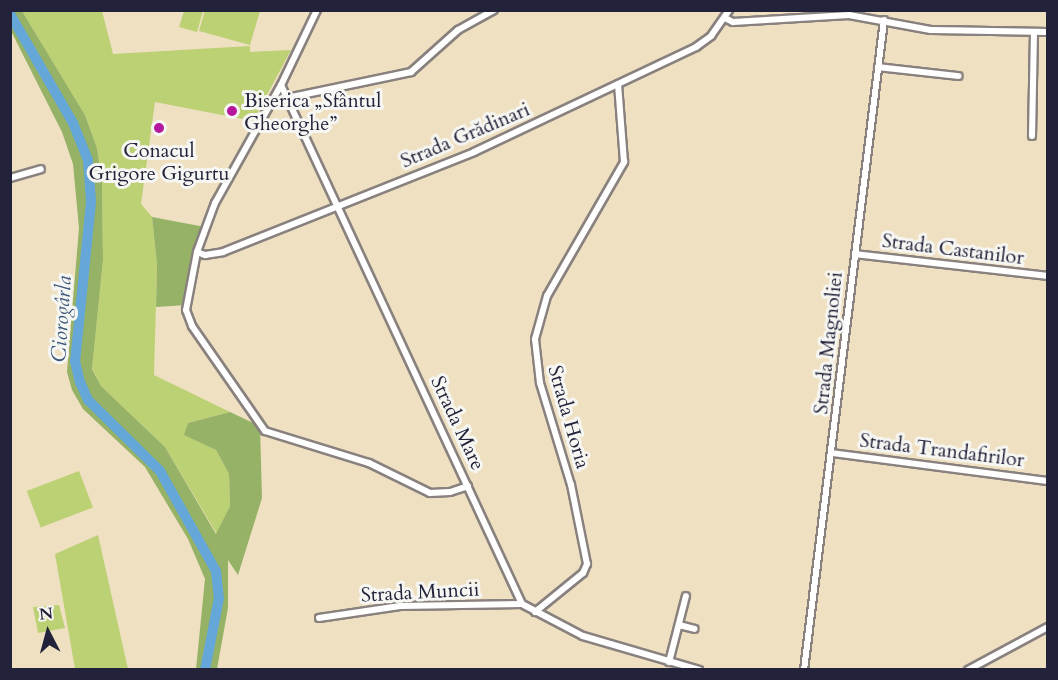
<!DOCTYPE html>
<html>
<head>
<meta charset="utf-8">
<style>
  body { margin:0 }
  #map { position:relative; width:1058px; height:680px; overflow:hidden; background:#efe0c2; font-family:Cardo,serif }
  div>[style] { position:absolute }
  .green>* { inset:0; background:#bcd074; transform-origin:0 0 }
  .forest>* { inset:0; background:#95b266 }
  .river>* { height:10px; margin:-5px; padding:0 5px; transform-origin:5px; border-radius:5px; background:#64a7d8 }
  .roads { filter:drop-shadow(2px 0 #88817e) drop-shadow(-2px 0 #88817e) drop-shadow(0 2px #88817e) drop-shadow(0 -2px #88817e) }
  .street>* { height:6px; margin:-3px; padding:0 3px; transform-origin:3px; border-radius:3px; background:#fff }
  .dots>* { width:16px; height:16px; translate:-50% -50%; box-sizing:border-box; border:3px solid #f6f6f2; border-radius:50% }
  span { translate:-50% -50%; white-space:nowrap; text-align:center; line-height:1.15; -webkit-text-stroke:6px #f6f6f2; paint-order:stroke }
  .poi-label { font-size:20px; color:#22223b }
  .left { translate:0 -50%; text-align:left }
  .street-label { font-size:20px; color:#22223b }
  .water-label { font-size:21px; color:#3c577a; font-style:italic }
  .frame { position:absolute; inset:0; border:12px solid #22223b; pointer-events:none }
  .north { position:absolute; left:18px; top:602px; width:60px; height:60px; -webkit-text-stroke:4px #f6f6f2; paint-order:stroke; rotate:354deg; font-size:16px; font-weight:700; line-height:24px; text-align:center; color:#22223b }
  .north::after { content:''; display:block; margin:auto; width:21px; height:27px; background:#22223b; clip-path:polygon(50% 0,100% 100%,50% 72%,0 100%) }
</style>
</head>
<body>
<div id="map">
  <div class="green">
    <i style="clip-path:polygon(205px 10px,260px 11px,250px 45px,199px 31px)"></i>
    <i style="clip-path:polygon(22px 11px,102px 11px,113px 54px,250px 46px,250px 52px,291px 50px,253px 121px,155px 102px,141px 204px,152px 217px,157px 265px,154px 375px,230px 412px,188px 423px,185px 435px,216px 450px,229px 474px,230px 506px,217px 534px,165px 447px,101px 386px,92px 368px,103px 260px,102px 183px,97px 148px,85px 115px)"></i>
    <i style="clip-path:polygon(184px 11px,203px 11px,197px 32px,179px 27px)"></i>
    <i style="left:79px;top:471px;width:39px;height:56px;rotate:69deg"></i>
    <i style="clip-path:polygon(98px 535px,128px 669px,75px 669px,55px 554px)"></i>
    <i style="clip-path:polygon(59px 605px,65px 628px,38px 633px,33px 607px)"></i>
  </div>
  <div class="forest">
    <i style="clip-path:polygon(10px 11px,22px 11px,85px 115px,97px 148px,102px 183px,103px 260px,92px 369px,101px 386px,165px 447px,216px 534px,230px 506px,229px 474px,216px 450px,184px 435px,188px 423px,230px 412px,260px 426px,262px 498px,238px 575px,228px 560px,228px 608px,217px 669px,196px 669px,205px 579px,188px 539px,145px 467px,83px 409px,72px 390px,67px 372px,79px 228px,73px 164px,62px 132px,11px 31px)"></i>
    <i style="clip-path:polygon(152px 217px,205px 227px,186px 305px,156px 307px,157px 265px)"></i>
  </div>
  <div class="river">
    <i style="left:10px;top:14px;width:126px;rotate:60deg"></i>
    <i style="left:73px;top:123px;width:40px;rotate:68deg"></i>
    <i style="left:88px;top:160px;width:42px;rotate:85.9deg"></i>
    <i style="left:91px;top:202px;width:160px;rotate:95.7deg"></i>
    <i style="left:75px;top:361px;width:22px;rotate:77deg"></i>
    <i style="left:80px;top:382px;width:20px;rotate:66deg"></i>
    <i style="left:88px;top:400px;width:101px;rotate:44.6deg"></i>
    <i style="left:160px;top:471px;width:115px;rotate:60.8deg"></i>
    <i style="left:216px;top:571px;width:27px;rotate:84deg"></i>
    <i style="left:219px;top:598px;width:73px;rotate:101deg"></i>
  </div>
  <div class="roads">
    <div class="street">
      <i style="left:317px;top:10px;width:83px;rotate:115.6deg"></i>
      <i style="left:281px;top:85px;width:135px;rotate:119.2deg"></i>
      <i style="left:215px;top:203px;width:52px;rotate:110.2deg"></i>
      <i style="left:197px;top:252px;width:59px;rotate:100.7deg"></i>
      <i style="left:186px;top:310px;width:17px;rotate:69deg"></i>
      <i style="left:192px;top:326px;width:128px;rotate:55.2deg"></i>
      <i style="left:265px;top:431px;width:109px;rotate:17.1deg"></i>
      <i style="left:369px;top:463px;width:68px;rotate:26.2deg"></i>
      <i style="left:430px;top:493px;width:20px;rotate:-3deg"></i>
      <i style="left:450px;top:492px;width:19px;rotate:-18deg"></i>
      <i style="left:725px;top:18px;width:9px;rotate:27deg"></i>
      <i style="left:733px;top:22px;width:116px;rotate:-3.5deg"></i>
      <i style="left:849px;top:15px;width:83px;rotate:10.4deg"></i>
      <i style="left:931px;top:30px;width:117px;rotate:1deg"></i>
      <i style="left:878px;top:67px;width:81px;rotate:6.4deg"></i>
      <i style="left:281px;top:85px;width:572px;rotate:65.09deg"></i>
      <i style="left:522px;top:604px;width:69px;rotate:27.7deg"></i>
      <i style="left:583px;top:636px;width:121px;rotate:16.3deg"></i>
      <i style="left:287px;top:98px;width:127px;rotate:-11.8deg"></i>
      <i style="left:411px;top:72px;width:63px;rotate:-41.8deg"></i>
      <i style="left:458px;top:30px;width:41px;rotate:-29.1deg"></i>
      <i style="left:1032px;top:136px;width:104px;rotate:-88.9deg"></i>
      <i style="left:10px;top:178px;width:32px;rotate:-16deg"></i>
      <i style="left:197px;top:252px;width:9px;rotate:21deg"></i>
      <i style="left:205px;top:255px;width:18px;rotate:-9deg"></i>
      <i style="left:223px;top:252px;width:270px;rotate:-21.7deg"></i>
      <i style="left:474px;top:152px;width:246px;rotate:-25.3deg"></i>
      <i style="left:696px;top:47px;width:19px;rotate:-36deg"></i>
      <i style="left:711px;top:36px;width:32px;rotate:-55deg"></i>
      <i style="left:855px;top:254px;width:194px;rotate:6.5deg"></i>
      <i style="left:832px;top:453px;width:218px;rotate:7.4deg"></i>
      <i style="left:535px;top:612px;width:62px;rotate:-39.1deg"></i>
      <i style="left:583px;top:573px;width:10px;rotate:-66deg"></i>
      <i style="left:587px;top:564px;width:81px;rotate:-101.4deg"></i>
      <i style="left:571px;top:485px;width:107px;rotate:-106.9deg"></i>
      <i style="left:540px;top:383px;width:44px;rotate:-96.5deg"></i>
      <i style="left:535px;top:339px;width:45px;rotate:-74.4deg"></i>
      <i style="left:547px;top:296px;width:155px;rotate:-60.1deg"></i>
      <i style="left:624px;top:162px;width:78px;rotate:-94.4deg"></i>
      <i style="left:319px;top:618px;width:82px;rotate:-8.4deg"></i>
      <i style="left:400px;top:606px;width:122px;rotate:-0.9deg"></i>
      <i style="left:679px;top:625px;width:16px;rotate:14deg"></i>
      <i style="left:669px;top:662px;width:68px;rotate:-75.6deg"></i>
      <i style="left:804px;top:670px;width:655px;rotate:-82.98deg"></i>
      <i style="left:968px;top:670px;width:91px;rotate:-28.3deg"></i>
    </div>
  </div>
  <div class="dots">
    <i style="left:232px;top:111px;background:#b5179e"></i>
    <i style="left:159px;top:128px;background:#b5179e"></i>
  </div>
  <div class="poi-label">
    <span class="left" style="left:244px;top:112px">Biserica „Sfântul<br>Gheorghe”</span>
    <span style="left:159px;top:162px">Conacul<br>Grigore Gigurtu</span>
  </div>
  <div class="street-label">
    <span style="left:465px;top:135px;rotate:-23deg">Strada Grădinari</span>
    <span style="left:953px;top:249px;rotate:7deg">Strada Castanilor</span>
    <span style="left:828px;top:343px;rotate:-84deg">Strada Magnoliei</span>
    <span style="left:569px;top:417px;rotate:74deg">Strada Horia</span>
    <span style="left:458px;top:423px;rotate:65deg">Strada Mare</span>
    <span style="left:942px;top:450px;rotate:7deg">Strada Trandafirilor</span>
    <span style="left:420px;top:592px;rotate:-3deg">Strada Muncii</span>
  </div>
  <div class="water-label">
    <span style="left:62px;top:319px;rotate:-86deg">Ciorogârla</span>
  </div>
  <div class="frame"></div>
  <div class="north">N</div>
</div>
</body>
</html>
